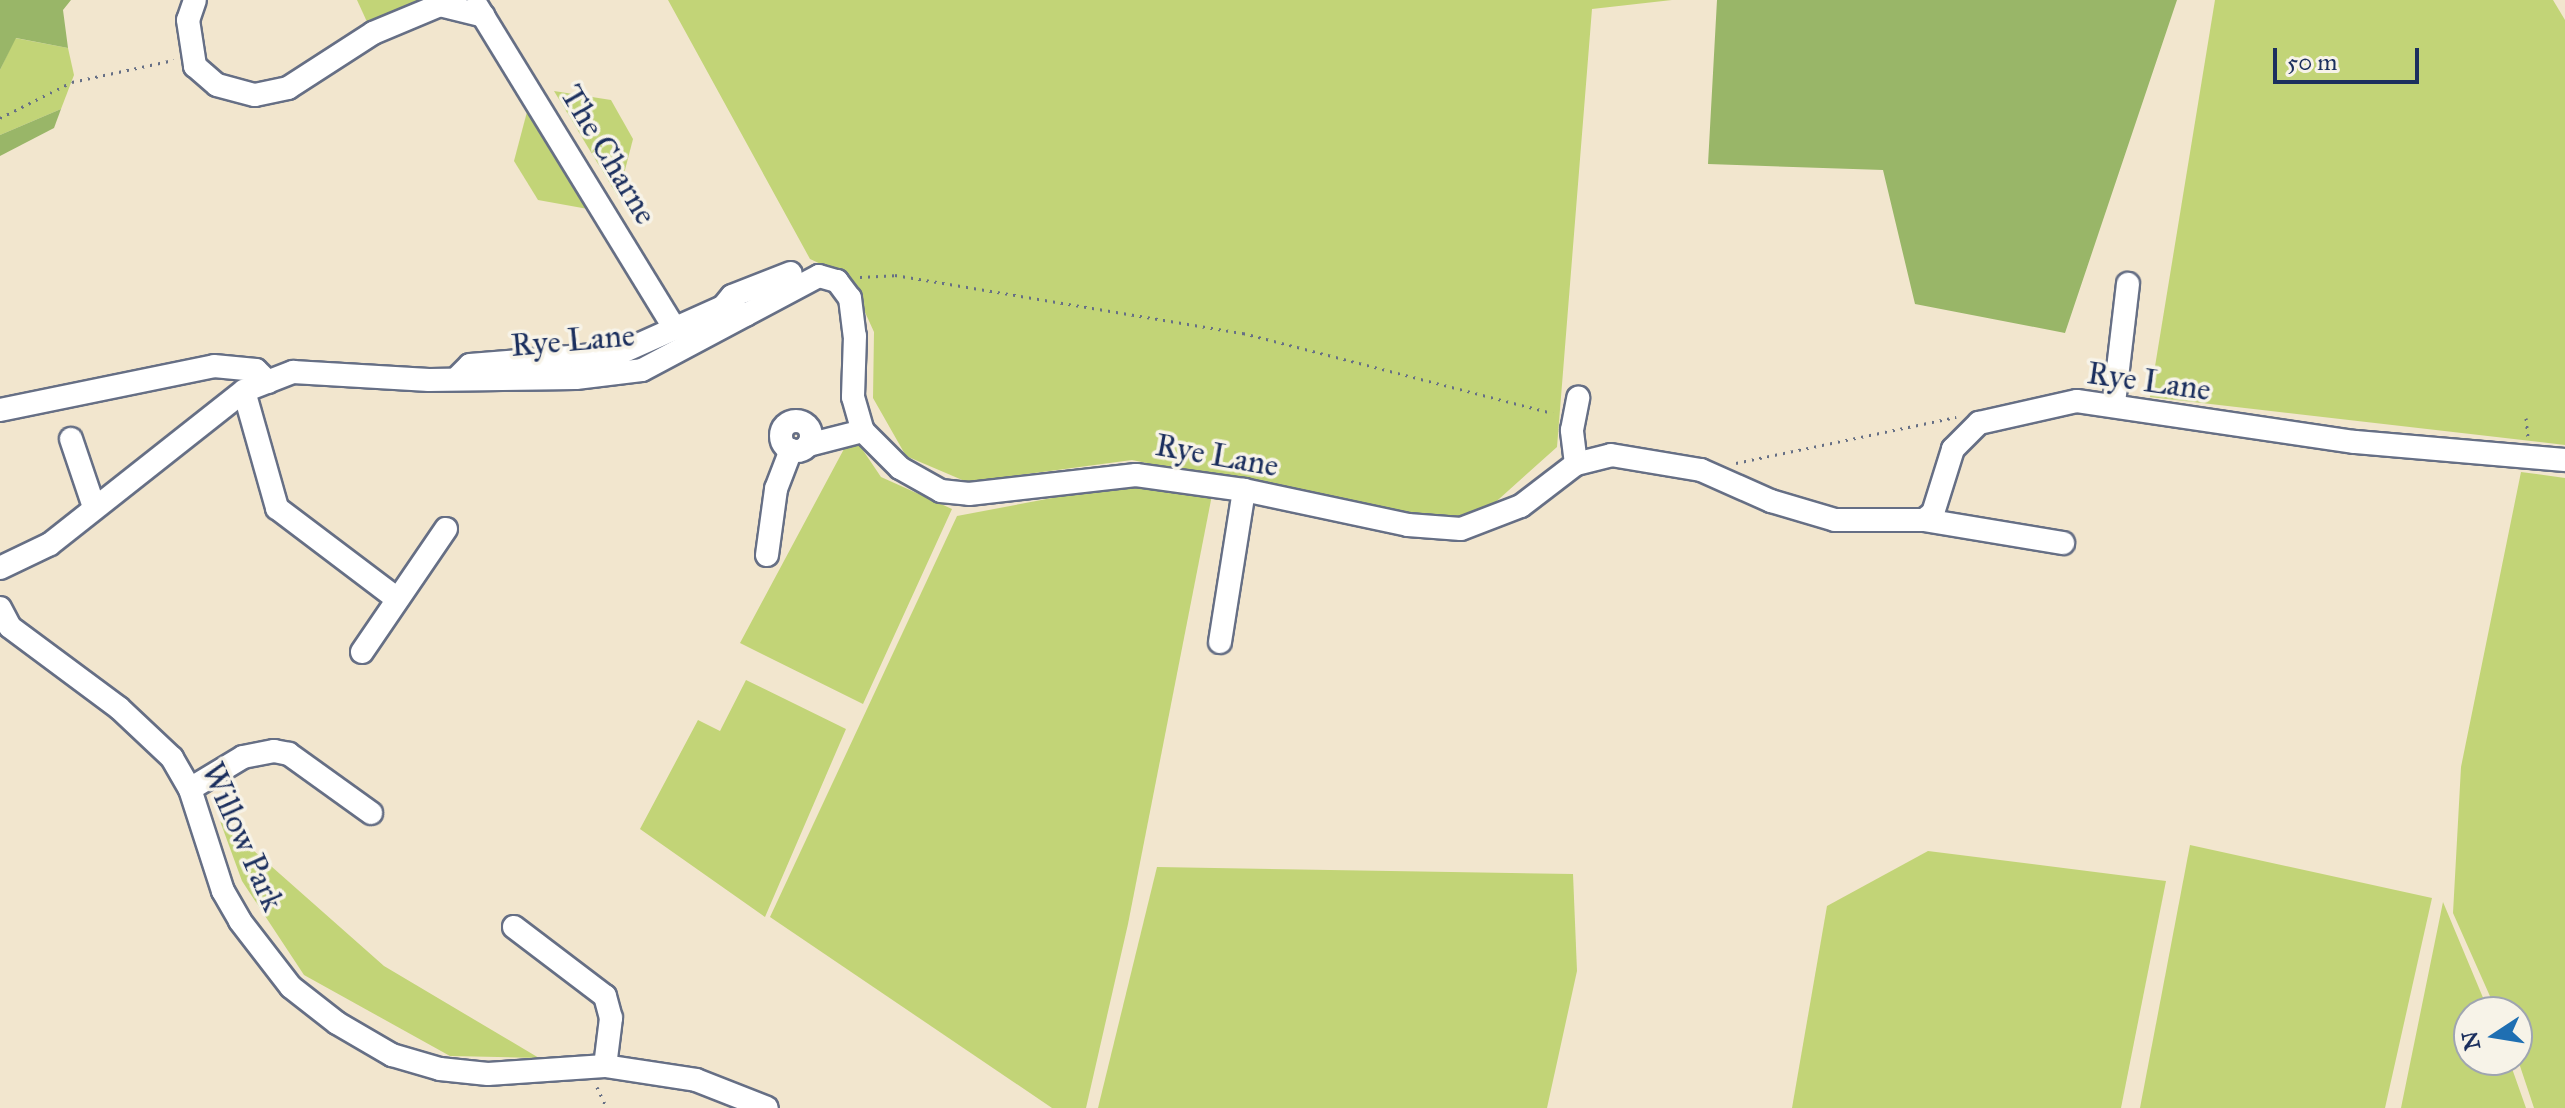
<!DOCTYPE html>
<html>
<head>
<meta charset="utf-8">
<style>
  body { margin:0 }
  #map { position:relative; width:2565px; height:1108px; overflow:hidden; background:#f2e6ce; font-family:"IM FELL Great Primer",serif }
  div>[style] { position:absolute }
  .green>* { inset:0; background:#c2d477 }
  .forest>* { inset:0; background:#99b668 }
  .path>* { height:3px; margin-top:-1.5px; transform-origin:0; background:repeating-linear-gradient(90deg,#666f85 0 2px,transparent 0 8px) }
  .roads { filter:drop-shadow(2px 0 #666f85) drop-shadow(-2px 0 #666f85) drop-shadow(0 2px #666f85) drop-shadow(0 -2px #666f85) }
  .minor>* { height:22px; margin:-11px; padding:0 11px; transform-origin:11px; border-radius:11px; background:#fff }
  .minor>.ring { margin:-11px; padding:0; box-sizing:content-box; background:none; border:22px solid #fff; border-radius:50% }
  span { translate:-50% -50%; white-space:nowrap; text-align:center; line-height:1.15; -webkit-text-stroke:7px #f7f3e8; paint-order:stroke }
  .street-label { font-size:32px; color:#1b2f5e }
  .north { position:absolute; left:2453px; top:996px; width:80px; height:80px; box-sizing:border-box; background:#f7f3e8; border:2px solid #9fa5b1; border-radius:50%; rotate:258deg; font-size:22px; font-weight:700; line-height:32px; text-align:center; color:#1b2f5e }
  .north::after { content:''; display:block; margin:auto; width:28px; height:36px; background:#1f6fb2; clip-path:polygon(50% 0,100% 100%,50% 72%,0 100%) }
  .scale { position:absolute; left:2273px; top:48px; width:146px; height:36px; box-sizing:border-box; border:4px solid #1b2f5e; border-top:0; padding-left:10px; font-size:24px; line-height:28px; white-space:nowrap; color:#1b2f5e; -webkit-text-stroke:6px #f7f3e8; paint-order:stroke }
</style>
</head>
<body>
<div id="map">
  <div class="green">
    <i style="clip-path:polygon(357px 0,423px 0,368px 24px)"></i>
    <i style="clip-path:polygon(668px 0,1672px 0,1592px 9px,1557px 447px,1479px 517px,1387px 512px,1132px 460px,967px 482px,906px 456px,873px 398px,874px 332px,849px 277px,810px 259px)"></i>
    <i style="clip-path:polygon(2215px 0,2553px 0,2565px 20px,2565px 445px,2150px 397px)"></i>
    <i style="clip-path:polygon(15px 38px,68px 48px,74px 75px,61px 109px,0 135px,0 70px)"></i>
    <i style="clip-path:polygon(554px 91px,611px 100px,633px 139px,618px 197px)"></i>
    <i style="clip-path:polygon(528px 108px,588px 209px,538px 200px,514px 161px)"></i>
    <i style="clip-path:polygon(852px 434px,881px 477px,952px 509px,863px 704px,740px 643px)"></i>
    <i style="clip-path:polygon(2521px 472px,2565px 478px,2565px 1108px,2534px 1108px,2517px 1057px,2517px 1012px,2497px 1012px,2453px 913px,2461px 767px)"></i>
    <i style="clip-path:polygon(1132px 483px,1212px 495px,1128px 924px,1086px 1108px,1052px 1108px,770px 917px,957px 516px)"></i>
    <i style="clip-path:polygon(746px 680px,846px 729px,765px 917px,640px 829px,698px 720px,720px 731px)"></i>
    <i style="clip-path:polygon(220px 821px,384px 966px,539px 1058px,450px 1056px,304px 975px,242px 881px)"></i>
    <i style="clip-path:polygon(2190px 845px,2432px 898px,2385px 1108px,2140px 1108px)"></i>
    <i style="clip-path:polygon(1928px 851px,2166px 881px,2121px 1108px,1792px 1108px,1827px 906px)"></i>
    <i style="clip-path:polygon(1157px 867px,1573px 874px,1577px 971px,1547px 1108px,1098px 1108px)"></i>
    <i style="clip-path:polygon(2443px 902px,2489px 1012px,2469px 1012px,2469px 1060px,2509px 1060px,2526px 1108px,2401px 1108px)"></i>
  </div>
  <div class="forest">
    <i style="clip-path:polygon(0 0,71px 0,63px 10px,68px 48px,16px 38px,0 70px)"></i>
    <i style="clip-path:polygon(1717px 0,2177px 0,2065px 333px,1915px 304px,1883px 170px,1708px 164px)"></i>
    <i style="clip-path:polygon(61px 109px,54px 128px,0 156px,0 135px)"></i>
  </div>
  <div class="path">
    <i style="left:0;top:118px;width:80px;rotate:-26.6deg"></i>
    <i style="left:72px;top:82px;width:104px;rotate:-12.2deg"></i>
    <i style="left:860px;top:277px;width:35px;rotate:-3deg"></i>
    <i style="left:895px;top:275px;width:353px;rotate:9.5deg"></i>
    <i style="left:1243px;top:333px;width:320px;rotate:14.5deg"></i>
    <i style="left:2526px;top:418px;width:19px;rotate:84deg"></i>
    <i style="left:1736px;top:463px;width:225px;rotate:-11.8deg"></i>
    <i style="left:597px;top:1087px;width:23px;rotate:65deg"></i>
  </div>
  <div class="roads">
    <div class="minor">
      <i style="left:195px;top:0;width:21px;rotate:109deg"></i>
      <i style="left:188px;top:20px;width:47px;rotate:81.3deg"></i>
      <i style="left:195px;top:66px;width:29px;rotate:41deg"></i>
      <i style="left:217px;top:85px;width:39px;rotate:15deg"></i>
      <i style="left:255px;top:95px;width:34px;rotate:-12deg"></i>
      <i style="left:288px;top:88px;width:101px;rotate:-32.9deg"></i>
      <i style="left:373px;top:33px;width:73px;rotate:-22.7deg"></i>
      <i style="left:440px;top:5px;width:45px;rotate:14deg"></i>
      <i style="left:477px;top:6px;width:379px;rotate:58.5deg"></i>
      <i style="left:723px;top:307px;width:14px;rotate:-51deg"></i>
      <i style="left:732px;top:296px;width:63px;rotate:-21.3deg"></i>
      <i style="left:457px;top:378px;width:18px;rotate:-45deg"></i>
      <i style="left:470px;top:365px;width:150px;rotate:-4.6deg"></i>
      <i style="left:620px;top:353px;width:113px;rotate:-24.1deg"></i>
      <i style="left:723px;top:307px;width:24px;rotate:19deg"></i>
      <i style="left:244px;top:391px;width:122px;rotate:74.2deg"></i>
      <i style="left:277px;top:508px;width:149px;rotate:37.1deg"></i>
      <i style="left:2114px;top:403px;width:120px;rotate:-83.3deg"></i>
      <i style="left:0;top:410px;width:218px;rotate:-11.6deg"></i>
      <i style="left:214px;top:366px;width:42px;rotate:5.4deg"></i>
      <i style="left:256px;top:370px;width:17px;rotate:45deg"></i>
      <i class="ring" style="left:781px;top:421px;width:8px;height:8px"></i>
      <i style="left:71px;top:439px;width:72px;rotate:71.3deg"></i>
      <i style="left:808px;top:445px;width:57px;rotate:-14.3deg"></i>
      <i style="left:1576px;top:464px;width:34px;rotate:-97deg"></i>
      <i style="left:1572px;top:430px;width:33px;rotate:-79deg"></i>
      <i style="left:1924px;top:520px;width:141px;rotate:9.4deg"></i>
      <i style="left:767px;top:555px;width:67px;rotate:-82.2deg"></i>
      <i style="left:776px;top:489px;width:42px;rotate:-69deg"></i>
      <i style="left:0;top:568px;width:55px;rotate:-25.6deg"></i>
      <i style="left:50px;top:544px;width:247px;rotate:-38.3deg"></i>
      <i style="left:244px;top:391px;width:53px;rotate:-21.2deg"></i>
      <i style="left:293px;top:372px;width:136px;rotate:3.4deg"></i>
      <i style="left:429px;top:380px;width:147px;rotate:-0.8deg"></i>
      <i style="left:576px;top:378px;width:66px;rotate:-6.9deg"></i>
      <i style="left:642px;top:370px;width:200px;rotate:-28deg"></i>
      <i style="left:819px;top:276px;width:19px;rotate:16deg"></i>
      <i style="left:837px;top:281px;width:21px;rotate:53deg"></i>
      <i style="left:850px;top:298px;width:38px;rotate:83deg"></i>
      <i style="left:855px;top:336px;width:61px;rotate:91.9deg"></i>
      <i style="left:853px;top:397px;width:35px;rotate:74deg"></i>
      <i style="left:863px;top:431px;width:52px;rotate:45deg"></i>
      <i style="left:900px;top:468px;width:47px;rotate:29.3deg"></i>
      <i style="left:941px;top:491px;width:28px;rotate:6deg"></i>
      <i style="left:969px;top:494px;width:168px;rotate:-6.5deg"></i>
      <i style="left:1136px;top:475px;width:109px;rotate:7.9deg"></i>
      <i style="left:1244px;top:490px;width:168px;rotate:12deg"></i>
      <i style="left:1408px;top:525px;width:53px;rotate:4.3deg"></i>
      <i style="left:1461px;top:529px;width:64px;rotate:-21deg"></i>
      <i style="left:1521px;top:506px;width:69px;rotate:-37.4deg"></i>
      <i style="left:1576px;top:464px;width:36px;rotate:-14deg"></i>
      <i style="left:1611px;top:455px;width:91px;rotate:9.5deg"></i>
      <i style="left:1701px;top:470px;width:77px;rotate:23.9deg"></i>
      <i style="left:1771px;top:501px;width:67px;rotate:16.5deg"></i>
      <i style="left:1835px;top:520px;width:89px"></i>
      <i style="left:1924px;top:520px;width:11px;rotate:-38deg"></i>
      <i style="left:1933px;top:513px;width:67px;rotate:-72.6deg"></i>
      <i style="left:1953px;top:449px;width:37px;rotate:-45deg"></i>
      <i style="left:1979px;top:423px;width:100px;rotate:-12.7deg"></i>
      <i style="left:2077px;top:401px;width:281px;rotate:8.4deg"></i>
      <i style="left:2355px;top:442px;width:211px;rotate:4.9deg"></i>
      <i style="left:0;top:608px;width:21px;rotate:62deg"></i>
      <i style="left:10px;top:627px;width:136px;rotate:36.6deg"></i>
      <i style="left:119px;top:708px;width:73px;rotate:43.3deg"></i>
      <i style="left:172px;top:758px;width:36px;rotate:60deg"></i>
      <i style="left:190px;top:789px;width:107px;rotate:72.1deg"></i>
      <i style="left:223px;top:891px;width:34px;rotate:60deg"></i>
      <i style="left:240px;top:921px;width:83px;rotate:52.3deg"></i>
      <i style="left:291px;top:987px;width:58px;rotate:38deg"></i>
      <i style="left:337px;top:1023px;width:64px;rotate:30.2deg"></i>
      <i style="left:392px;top:1055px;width:50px;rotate:16.3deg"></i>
      <i style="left:440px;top:1069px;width:48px;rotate:5.9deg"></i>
      <i style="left:488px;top:1074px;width:117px;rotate:-3.9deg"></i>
      <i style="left:605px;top:1066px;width:92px;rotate:8.7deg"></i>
      <i style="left:696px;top:1080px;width:76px;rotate:21.5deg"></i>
      <i style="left:1220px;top:642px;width:154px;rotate:-81deg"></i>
      <i style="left:362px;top:652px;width:149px;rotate:-55.7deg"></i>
      <i style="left:190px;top:789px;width:62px;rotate:-31.1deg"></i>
      <i style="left:243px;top:757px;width:32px;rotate:-11deg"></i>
      <i style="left:274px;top:751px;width:15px;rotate:11deg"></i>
      <i style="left:289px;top:754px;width:101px;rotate:35.7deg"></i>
      <i style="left:514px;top:927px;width:114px;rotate:37.2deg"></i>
      <i style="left:605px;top:996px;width:23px;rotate:75deg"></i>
      <i style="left:611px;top:1018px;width:48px;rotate:97.1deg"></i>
    </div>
  </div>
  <div class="street-label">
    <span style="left:608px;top:155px;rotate:59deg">The Charne</span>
    <span style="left:573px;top:341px;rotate:-5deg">Rye Lane</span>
    <span style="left:2149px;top:382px;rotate:8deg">Rye Lane</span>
    <span style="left:1217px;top:456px;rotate:10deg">Rye Lane</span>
    <span style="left:242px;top:837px;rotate:66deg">Willow Park</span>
  </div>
  <div class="north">N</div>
  <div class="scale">50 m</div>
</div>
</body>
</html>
